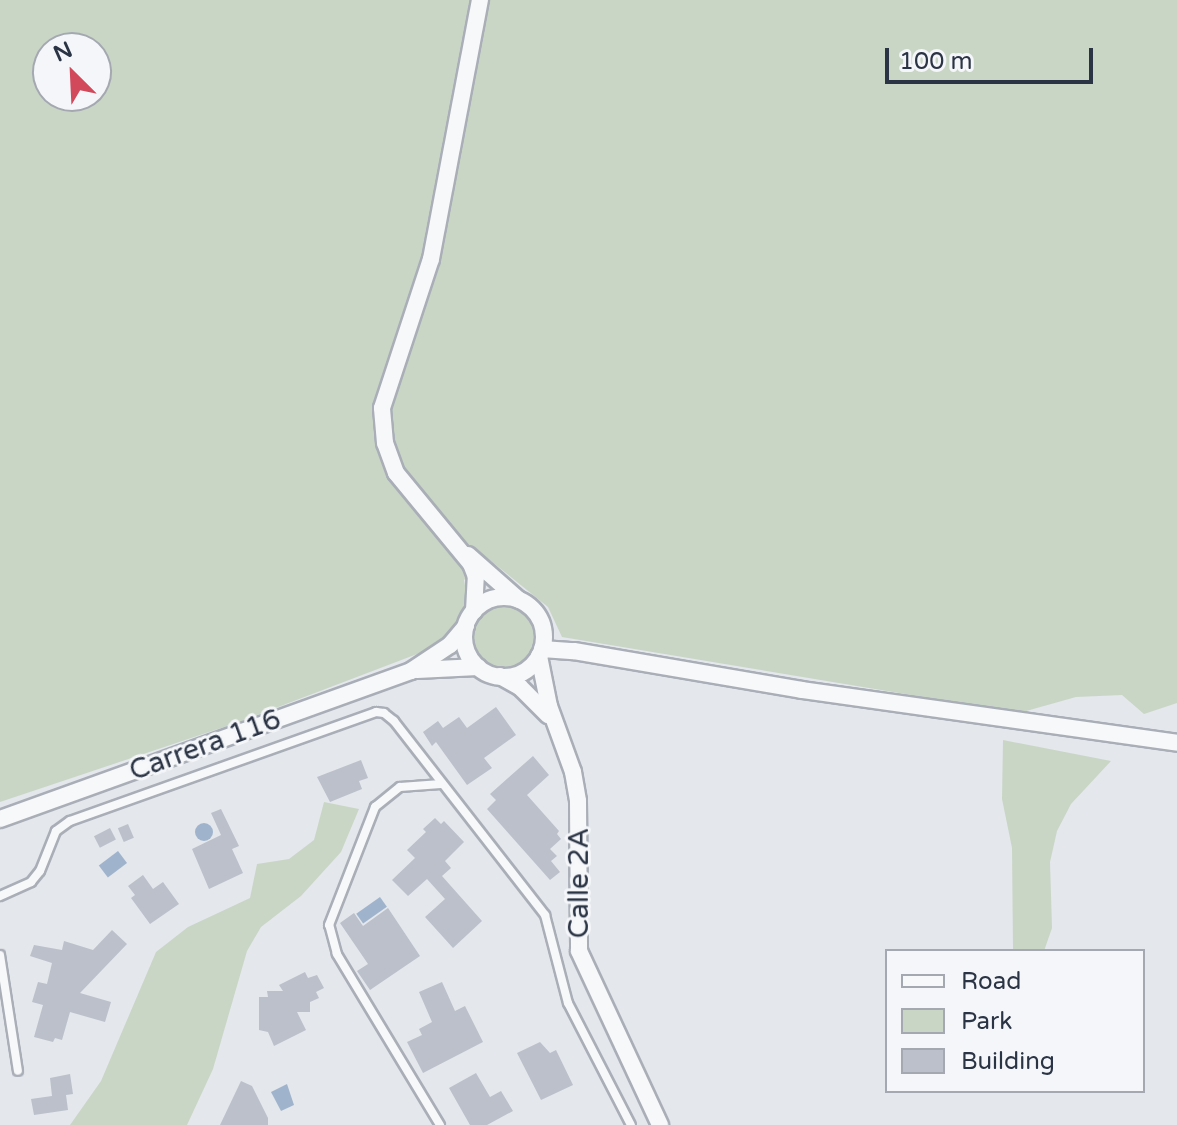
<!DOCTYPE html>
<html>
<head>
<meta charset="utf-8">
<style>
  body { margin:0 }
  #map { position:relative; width:1177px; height:1125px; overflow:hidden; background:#e4e7ec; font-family:"Varela Round",sans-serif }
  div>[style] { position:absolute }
  .green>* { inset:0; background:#c9d6c5 }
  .round { border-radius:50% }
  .water>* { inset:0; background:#9fb4cc; transform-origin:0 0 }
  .building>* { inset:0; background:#bbc0ca; transform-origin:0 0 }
  .roads { filter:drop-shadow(2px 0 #a9aeb7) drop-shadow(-2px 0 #a9aeb7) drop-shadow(0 2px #a9aeb7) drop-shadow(0 -2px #a9aeb7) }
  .service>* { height:8px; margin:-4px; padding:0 4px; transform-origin:4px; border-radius:4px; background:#f7f8fa }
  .minor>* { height:16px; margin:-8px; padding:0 8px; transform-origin:8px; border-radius:8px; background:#f7f8fa }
  .minor>.ring { margin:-8px; padding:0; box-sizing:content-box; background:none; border:16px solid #f7f8fa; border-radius:50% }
  span { translate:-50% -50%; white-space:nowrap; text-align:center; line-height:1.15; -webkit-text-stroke:6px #f4f6f9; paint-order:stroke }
  .street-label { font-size:28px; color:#2b3445 }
  .legend { position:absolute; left:885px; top:949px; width:260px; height:144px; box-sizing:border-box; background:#f4f6f9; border:2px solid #a4a8b1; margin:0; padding:10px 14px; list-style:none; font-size:24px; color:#2b3445 }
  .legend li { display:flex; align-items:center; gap:16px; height:40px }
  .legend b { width:40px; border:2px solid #a4a8b1 }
  .north { position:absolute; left:32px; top:32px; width:80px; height:80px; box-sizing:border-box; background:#f4f6f9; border:2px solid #a4a8b1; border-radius:50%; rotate:336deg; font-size:22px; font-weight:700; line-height:32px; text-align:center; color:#2b3445 }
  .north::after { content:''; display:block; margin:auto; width:28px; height:36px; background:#d1495b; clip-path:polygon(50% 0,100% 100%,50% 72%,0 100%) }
  .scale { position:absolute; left:885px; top:48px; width:208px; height:36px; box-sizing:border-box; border:4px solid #2b3445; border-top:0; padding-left:10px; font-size:24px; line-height:28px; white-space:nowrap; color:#2b3445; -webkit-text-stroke:6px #f4f6f9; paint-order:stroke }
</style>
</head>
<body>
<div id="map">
  <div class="green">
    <i style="clip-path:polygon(evenodd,0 0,1177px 0,1177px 703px,1144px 714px,1122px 695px,1076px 697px,1019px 713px,562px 637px,548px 607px,486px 557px,464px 580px,468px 601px,456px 625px,438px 646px,239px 722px,0 802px,0 0,48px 48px,96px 48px,96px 96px,48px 96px,48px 48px)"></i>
    <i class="round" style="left:464px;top:597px;width:80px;height:80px"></i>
    <i style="clip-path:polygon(1003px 740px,1111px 761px,1071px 804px,1057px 831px,1050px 862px,1052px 928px,1044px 951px,1013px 951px,1012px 848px,1002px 799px)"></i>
    <i style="clip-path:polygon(324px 802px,359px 809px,341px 852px,301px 896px,261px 927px,247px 951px,213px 1069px,187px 1125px,70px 1125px,101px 1081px,156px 952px,188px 927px,250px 898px,257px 864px,289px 859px,314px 840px)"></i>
  </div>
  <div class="water">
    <i class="round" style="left:195px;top:823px;width:18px;height:18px"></i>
    <i style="left:118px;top:851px;width:15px;height:24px;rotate:53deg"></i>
    <i style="left:380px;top:897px;width:12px;height:29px;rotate:55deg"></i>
    <i style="clip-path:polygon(287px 1084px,294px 1105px,281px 1111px,271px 1092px)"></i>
  </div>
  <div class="building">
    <i style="clip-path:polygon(496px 707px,516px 735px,484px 758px,492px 768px,467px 785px,436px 742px,432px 746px,423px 732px,438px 721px,443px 728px,459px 717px,467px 728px)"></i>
    <i style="clip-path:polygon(533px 756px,549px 775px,527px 795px,559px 831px,557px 834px,561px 839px,550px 849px,557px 856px,551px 861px,560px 872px,550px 880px,487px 809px,496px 800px,490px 794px)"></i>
    <i style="clip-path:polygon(361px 760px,368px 778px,359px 781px,362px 789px,330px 802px,317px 777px)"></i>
    <i style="clip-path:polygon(221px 809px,239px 846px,232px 849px,243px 873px,209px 889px,192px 849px,221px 835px,211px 813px)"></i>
    <i style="clip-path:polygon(435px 818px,441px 824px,444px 821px,464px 842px,445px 861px,451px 868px,442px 876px,482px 921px,453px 948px,425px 917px,445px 899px,427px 879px,408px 896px,392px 880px,415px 858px,407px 850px,426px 832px,423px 829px)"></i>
    <i style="left:128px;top:824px;width:15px;height:11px;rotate:67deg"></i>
    <i style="left:110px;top:828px;width:13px;height:18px;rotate:63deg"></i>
    <i style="clip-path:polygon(143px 875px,153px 889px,163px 882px,179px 904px,150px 924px,131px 898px,135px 895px,128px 886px)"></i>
    <i style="clip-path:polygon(388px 908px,420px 956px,370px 990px,357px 971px,368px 964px,340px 923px,354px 913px,363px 926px)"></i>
    <i style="clip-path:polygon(112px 930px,127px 944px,80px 993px,111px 1002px,105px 1022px,70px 1012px,62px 1040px,55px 1038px,53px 1042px,34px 1037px,43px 1005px,32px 1002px,38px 982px,47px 984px,52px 963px,30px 956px,34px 945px,62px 950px,64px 941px,93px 950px)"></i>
    <i style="clip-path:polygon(305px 972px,308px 978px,317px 975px,324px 988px,316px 992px,319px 998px,310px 1002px,310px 1012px,297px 1012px,306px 1030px,274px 1046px,268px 1032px,259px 1030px,259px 997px,268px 997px,267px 991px,283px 991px,279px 985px)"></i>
    <i style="clip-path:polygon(442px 982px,455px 1011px,465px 1006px,483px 1042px,423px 1073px,407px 1042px,422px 1035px,419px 1029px,432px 1022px,419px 992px)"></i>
    <i style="clip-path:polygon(540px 1042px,550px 1053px,556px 1050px,573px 1085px,541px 1100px,517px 1053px)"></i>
    <i style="clip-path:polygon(476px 1073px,490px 1097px,501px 1091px,513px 1111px,487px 1125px,470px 1125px,449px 1088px)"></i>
    <i style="clip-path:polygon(70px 1074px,73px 1094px,66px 1095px,68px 1110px,34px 1115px,31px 1099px,52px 1096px,50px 1078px)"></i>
    <i style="clip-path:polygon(241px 1081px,252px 1086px,268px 1118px,268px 1125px,220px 1125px)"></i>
  </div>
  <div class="roads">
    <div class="service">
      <i style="left:0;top:896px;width:34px;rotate:-24deg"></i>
      <i style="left:31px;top:882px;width:14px;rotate:-51deg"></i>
      <i style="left:40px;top:871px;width:43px;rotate:-68.2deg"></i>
      <i style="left:56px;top:831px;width:17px;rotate:-36deg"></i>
      <i style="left:70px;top:821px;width:325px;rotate:-19.6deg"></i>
      <i style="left:376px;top:712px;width:8px;rotate:7deg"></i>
      <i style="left:384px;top:713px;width:13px;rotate:39deg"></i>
      <i style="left:394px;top:721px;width:246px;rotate:52.1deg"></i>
      <i style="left:545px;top:915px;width:91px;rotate:75.4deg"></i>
      <i style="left:568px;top:1003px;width:137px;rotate:62.7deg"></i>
      <i style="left:0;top:955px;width:117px;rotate:81.2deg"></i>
      <i style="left:440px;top:1125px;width:200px;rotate:-121.1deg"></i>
      <i style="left:337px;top:954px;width:30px;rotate:-105deg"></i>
      <i style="left:329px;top:925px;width:127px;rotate:-68.7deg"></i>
      <i style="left:375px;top:807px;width:32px;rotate:-39deg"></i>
      <i style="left:400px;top:787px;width:41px;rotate:-4.2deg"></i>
    </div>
    <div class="minor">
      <i style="left:468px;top:555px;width:68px;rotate:41.4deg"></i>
      <i class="ring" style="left:464px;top:597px;width:64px;height:64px"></i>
      <i style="left:474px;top:611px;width:34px;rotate:-87deg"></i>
      <i style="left:476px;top:577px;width:14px;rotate:-111deg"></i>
      <i style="left:471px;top:564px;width:118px;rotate:-129.5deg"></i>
      <i style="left:396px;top:473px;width:32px;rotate:-110deg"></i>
      <i style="left:385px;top:443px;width:35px;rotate:-95deg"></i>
      <i style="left:382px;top:408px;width:157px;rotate:-71.8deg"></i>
      <i style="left:431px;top:259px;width:264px;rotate:-79.3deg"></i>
      <i style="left:542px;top:649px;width:32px;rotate:4deg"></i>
      <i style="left:574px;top:651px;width:231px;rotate:9.7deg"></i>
      <i style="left:802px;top:690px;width:379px;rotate:8deg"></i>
      <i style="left:539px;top:656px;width:51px;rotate:78.7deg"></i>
      <i style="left:549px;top:706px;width:70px;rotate:70deg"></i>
      <i style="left:573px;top:772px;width:29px;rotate:80deg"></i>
      <i style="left:578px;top:801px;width:150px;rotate:89.6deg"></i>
      <i style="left:579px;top:951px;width:192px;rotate:65deg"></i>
      <i style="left:417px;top:670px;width:61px;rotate:-2.8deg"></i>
      <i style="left:500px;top:676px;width:23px;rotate:29deg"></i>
      <i style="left:520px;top:687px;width:40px;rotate:45deg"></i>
      <i style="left:0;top:819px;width:437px;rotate:-19.8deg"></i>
      <i style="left:411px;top:671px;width:47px;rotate:-33.7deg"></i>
      <i style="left:450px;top:645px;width:25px;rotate:-50deg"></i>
    </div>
  </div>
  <div class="street-label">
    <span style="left:205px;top:745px;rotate:-20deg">Carrera 116</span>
    <span style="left:579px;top:883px;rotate:-90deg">Calle 2A</span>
  </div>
  <ul class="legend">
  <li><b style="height:10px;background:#f7f8fa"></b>Road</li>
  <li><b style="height:22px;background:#c9d6c5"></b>Park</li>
  <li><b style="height:22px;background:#bbc0ca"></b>Building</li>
  </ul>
  <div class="north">N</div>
  <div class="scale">100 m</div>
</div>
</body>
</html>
